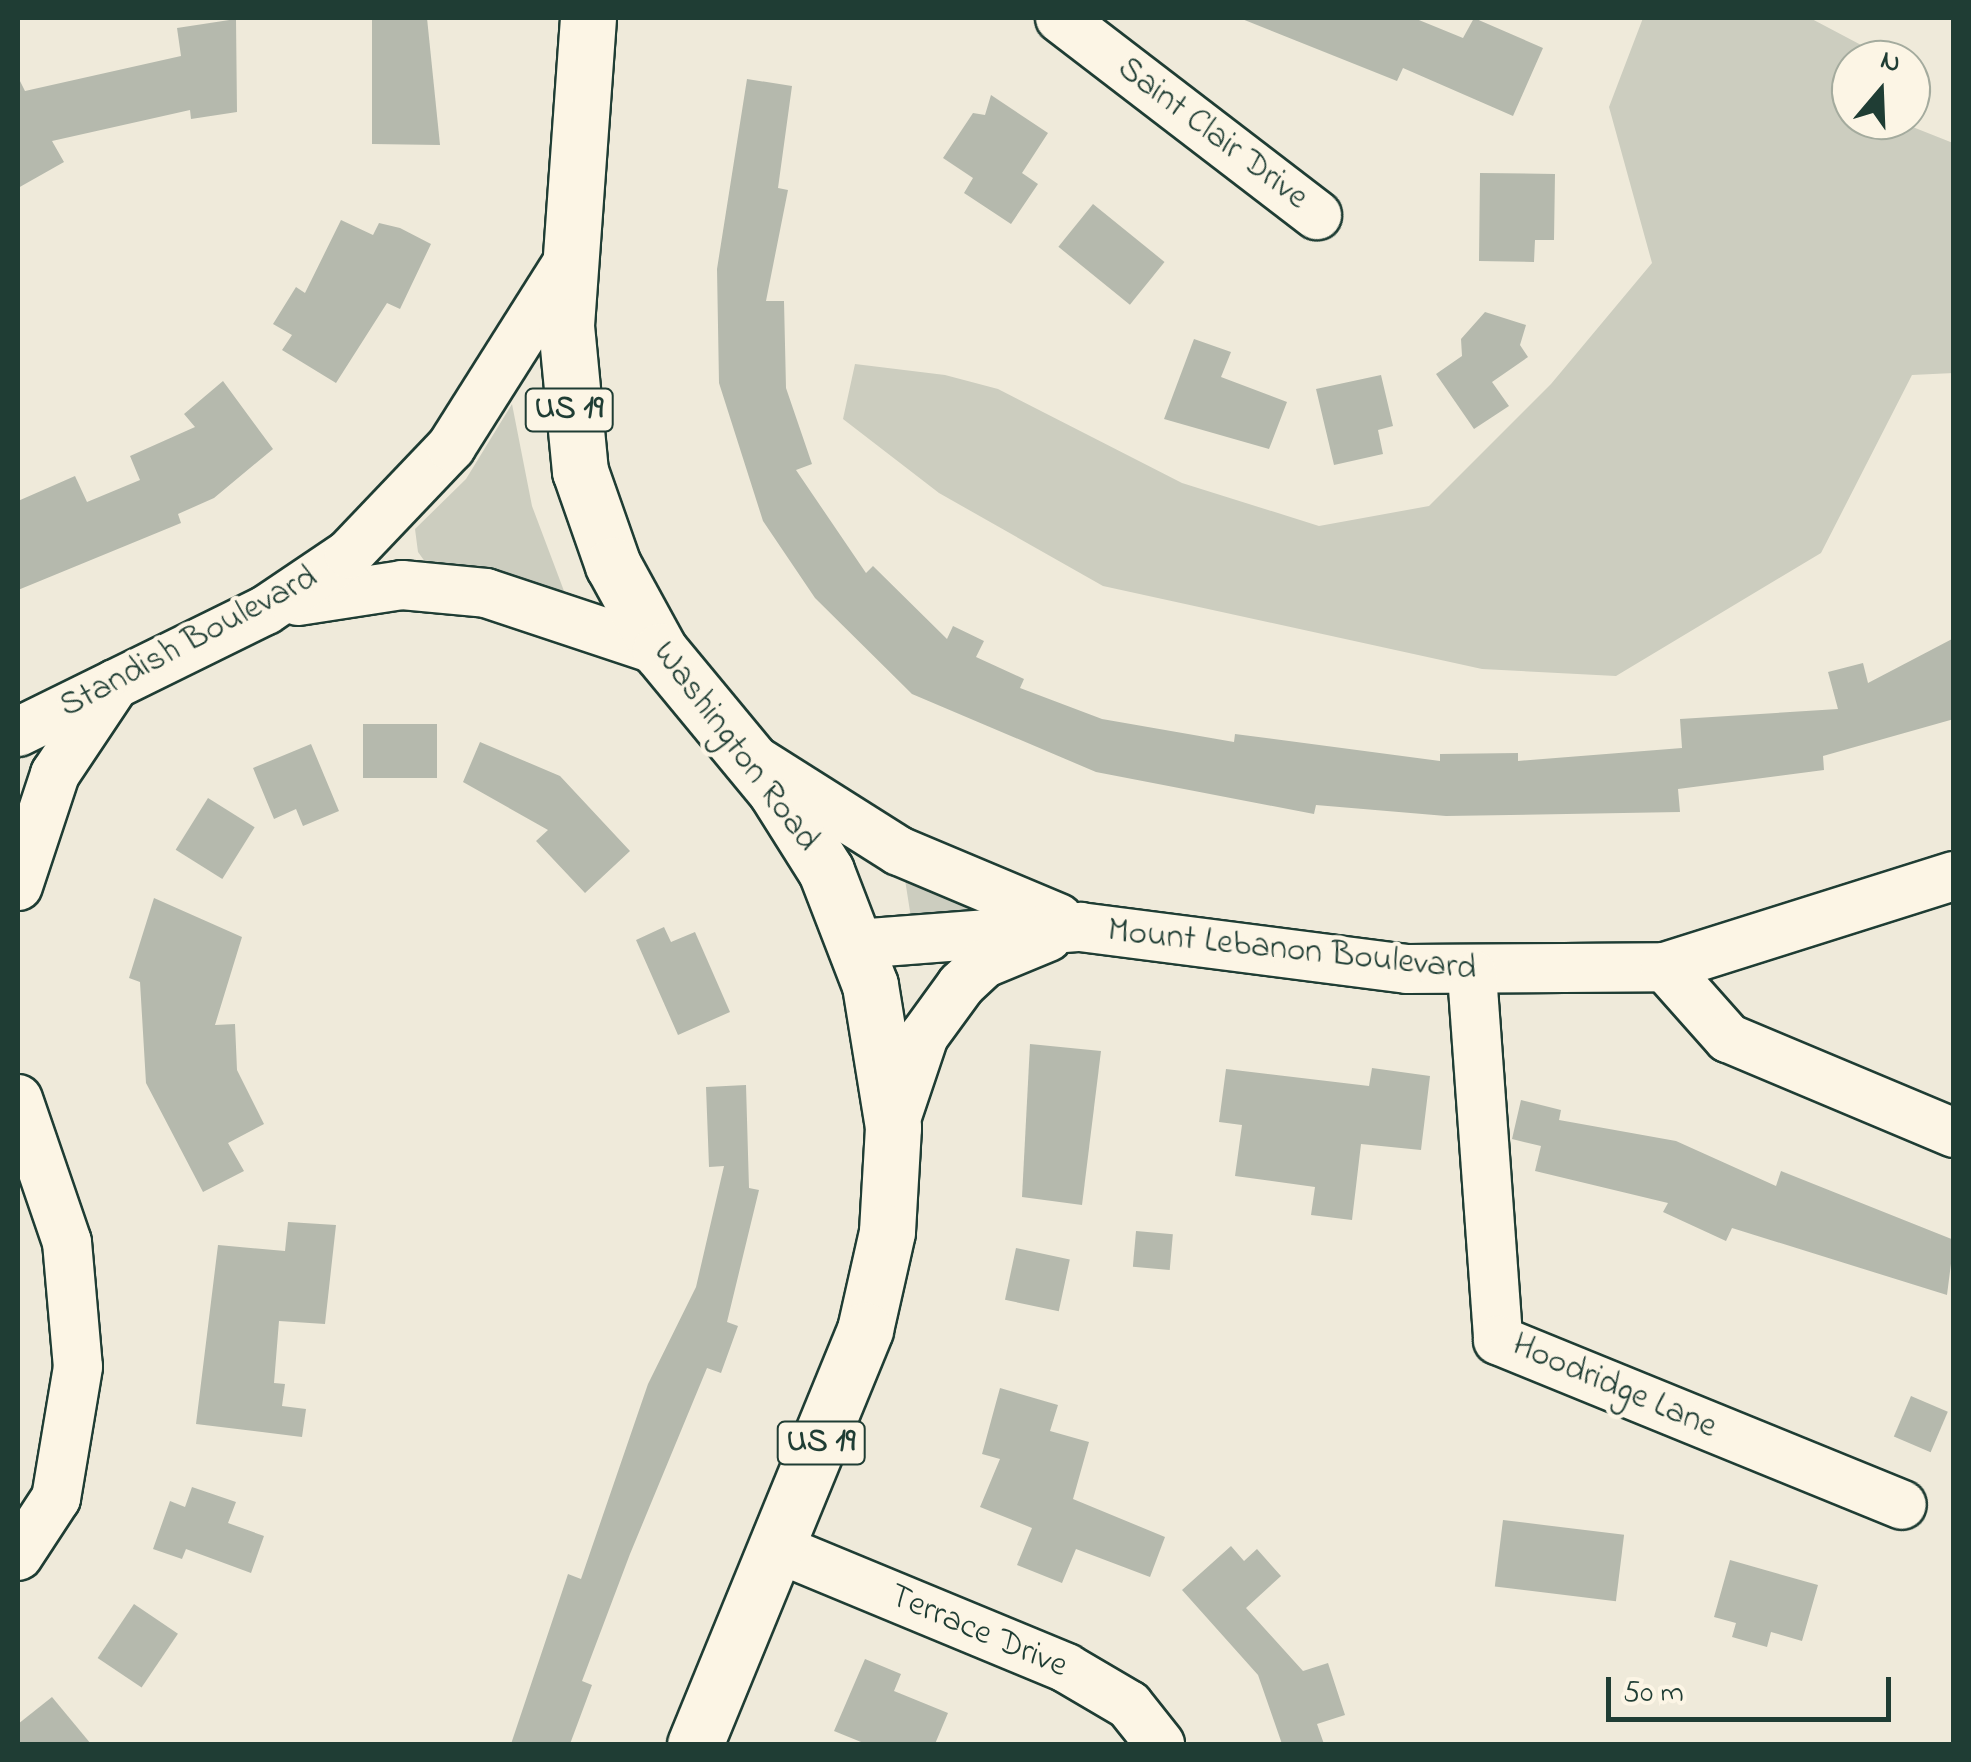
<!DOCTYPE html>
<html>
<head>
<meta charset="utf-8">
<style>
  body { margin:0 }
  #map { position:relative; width:1971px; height:1762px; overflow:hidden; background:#efeada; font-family:"Indie Flower",sans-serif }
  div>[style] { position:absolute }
  .green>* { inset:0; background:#cccdbf }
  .building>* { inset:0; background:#b5b9ad; transform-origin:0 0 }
  .roads { filter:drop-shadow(2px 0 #1f3d34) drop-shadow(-2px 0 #1f3d34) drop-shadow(0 2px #1f3d34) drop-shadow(0 -2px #1f3d34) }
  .minor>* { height:48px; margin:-24px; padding:0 24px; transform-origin:24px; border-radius:24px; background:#fcf5e5 }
  .major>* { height:55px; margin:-27.5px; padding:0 27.5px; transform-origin:27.5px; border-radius:27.5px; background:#fcf5e5 }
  span { translate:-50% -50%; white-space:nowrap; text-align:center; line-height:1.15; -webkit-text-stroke:9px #fcf5e5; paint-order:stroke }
  .shield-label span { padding:2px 8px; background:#fcf5e5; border:2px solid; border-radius:8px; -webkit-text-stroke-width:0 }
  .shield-label { font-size:32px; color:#1f3d34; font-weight:700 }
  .street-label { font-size:35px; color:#1f3d34 }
  .frame { position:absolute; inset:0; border:20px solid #1f3d34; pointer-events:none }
  .north { position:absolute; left:1831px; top:40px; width:100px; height:100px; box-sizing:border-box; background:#fcf5e5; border:2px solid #a4ab9e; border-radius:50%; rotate:19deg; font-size:28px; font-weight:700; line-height:40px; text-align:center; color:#1f3d34 }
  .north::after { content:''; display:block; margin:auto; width:35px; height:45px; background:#1f3d34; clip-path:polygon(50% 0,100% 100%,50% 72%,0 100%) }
  .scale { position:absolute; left:1606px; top:1677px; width:285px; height:45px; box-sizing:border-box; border:5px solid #1f3d34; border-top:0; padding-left:12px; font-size:30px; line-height:35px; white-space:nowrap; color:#1f3d34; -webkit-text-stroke:8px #fcf5e5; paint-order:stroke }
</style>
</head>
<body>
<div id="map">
  <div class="green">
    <i style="clip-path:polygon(1643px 18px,1810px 18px,1863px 46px,1840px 97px,1851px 102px,1851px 120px,1895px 120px,1953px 143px,1954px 373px,1912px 375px,1821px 553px,1616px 676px,1482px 669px,1103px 586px,939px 493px,843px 419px,855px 364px,945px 375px,998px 389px,1182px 483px,1319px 526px,1429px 506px,1551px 384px,1652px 263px,1609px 107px)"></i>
    <i style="clip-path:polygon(512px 404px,532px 506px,567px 599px,431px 570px,418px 552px,415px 529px,466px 479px)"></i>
    <i style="clip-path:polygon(904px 873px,969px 907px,969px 912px,911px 918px)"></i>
  </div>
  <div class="building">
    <i style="clip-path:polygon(372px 18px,427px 18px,440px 145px,372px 144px)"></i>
    <i style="clip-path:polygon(1362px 18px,1414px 18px,1463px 38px,1474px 18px,1543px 48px,1513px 116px,1403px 68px,1397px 81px,1242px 19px)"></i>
    <i style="clip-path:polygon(236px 19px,237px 112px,191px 119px,190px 110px,52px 141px,64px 162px,18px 188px,18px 77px,25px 91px,181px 56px,177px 28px)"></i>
    <i style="clip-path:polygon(747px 79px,792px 86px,778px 188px,788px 190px,766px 301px,784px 301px,786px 388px,812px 464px,796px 470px,866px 573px,873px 566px,947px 639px,953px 626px,984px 641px,976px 657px,1024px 679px,1020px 688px,1102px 719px,1234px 742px,1235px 734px,1440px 761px,1440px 754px,1518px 753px,1518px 761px,1682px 748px,1680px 719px,1838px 709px,1828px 672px,1863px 663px,1868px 683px,1954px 638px,1954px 719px,1823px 756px,1824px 770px,1678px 789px,1680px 812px,1446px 816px,1316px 805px,1314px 814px,1096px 772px,912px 694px,815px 598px,763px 521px,719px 383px,717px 269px)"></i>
    <i style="clip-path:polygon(991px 95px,1048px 133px,1022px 173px,1038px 184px,1011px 224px,964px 193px,973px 178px,943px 158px,973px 113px,985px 115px)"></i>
    <i style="clip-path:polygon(1480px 173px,1555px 174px,1554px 240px,1535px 240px,1534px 262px,1479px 261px)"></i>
    <i style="left:1093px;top:204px;width:92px;height:55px;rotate:39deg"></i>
    <i style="clip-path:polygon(341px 220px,373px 235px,379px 223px,400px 228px,431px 244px,400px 309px,387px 303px,336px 383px,282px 350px,292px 335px,273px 324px,296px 287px,305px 293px)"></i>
    <i style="clip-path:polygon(1485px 312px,1526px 325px,1520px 345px,1528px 357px,1492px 382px,1509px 406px,1474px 429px,1436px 374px,1462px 356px,1461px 339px)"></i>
    <i style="clip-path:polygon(1194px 339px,1231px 352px,1221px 377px,1287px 402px,1269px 449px,1164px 419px)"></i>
    <i style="clip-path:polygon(1381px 375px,1393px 426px,1378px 430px,1383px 454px,1334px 465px,1316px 389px)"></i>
    <i style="clip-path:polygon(223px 381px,273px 449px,214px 498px,178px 514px,181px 523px,18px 590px,18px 501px,75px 476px,87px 502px,140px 480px,130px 456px,195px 427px,184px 414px)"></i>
    <i style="left:363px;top:724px;width:74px;height:54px"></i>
    <i style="clip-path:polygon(480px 742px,560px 776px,630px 851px,585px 893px,536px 841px,548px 830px,463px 782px)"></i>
    <i style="clip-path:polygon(311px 744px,339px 811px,303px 826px,296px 809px,274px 819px,253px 768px)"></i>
    <i style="left:208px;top:798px;width:55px;height:61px;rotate:32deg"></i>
    <i style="clip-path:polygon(154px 898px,242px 937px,215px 1025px,235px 1024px,237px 1070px,264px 1124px,228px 1143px,244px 1171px,203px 1192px,146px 1083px,140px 982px,129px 978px)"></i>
    <i style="clip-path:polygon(664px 927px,671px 942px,695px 932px,730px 1012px,678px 1035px,636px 940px)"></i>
    <i style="clip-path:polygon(1030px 1044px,1101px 1051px,1082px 1205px,1022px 1197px)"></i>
    <i style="clip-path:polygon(1372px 1068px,1430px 1076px,1421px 1150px,1361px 1144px,1352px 1220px,1311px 1215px,1315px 1187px,1235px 1176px,1242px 1125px,1219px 1122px,1226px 1069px,1369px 1086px)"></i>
    <i style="clip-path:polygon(746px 1085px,749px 1188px,759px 1190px,727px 1322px,738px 1326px,721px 1373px,707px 1368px,630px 1554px,582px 1681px,592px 1685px,570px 1744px,511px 1744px,568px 1574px,581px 1579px,648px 1384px,696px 1287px,724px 1166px,709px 1167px,706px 1087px)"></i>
    <i style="clip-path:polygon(1521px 1100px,1561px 1110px,1559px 1120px,1676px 1141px,1776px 1186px,1781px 1171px,1954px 1240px,1947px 1295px,1732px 1228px,1726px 1241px,1663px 1212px,1668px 1203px,1535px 1171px,1541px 1146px,1512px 1139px)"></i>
    <i style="clip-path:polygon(288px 1222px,336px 1225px,325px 1324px,279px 1321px,274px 1383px,285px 1384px,282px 1406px,306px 1409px,302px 1437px,196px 1424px,218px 1245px,285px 1251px)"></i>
    <i style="left:1136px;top:1231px;width:37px;height:36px;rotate:5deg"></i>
    <i style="left:1016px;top:1248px;width:55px;height:53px;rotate:12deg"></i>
    <i style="clip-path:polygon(1000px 1388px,1058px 1405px,1050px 1431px,1089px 1442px,1073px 1499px,1165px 1537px,1150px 1577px,1076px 1549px,1062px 1583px,1017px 1565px,1032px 1528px,980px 1507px,1000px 1459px,982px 1454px)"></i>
    <i style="left:1911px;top:1396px;width:40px;height:44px;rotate:23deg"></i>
    <i style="clip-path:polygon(192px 1487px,236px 1502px,228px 1523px,264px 1536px,251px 1573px,186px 1549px,182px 1559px,153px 1549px,170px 1501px,185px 1507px)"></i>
    <i style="left:1503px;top:1520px;width:122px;height:67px;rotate:7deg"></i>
    <i style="clip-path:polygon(1231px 1546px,1244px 1561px,1257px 1549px,1281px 1576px,1246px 1608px,1303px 1671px,1328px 1663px,1345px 1715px,1317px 1724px,1324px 1744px,1282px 1744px,1258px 1675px,1182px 1590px)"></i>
    <i style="clip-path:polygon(1730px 1560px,1818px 1585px,1802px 1641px,1771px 1632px,1767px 1647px,1732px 1637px,1736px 1623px,1714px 1617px)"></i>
    <i style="left:134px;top:1604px;width:53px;height:65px;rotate:34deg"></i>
    <i style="clip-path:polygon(865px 1659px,901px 1674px,894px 1691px,948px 1713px,935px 1744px,866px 1744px,834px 1731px)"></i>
    <i style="clip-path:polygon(52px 1697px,91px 1744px,18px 1744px,18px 1724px)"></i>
  </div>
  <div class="roads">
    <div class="minor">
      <i style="left:1060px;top:18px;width:324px;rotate:37.5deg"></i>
      <i style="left:298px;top:601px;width:105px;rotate:-8.7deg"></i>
      <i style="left:402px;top:585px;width:84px;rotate:5.4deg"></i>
      <i style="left:486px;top:593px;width:183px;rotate:18.4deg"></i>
      <i style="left:18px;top:732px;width:276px;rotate:-26.2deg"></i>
      <i style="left:266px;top:610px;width:100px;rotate:-34deg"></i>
      <i style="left:349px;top:554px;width:148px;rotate:-46.4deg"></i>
      <i style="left:451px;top:447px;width:221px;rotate:-57.7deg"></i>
      <i style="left:755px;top:760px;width:170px;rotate:32.3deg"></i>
      <i style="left:899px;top:851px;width:173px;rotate:22.8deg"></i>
      <i style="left:18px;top:886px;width:118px;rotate:-71.7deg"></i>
      <i style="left:55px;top:774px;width:108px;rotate:-56.3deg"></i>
      <i style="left:857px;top:944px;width:224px;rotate:-4.4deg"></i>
      <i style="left:1080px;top:927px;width:330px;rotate:7.3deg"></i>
      <i style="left:1407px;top:969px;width:258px;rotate:-0.4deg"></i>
      <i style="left:1665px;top:967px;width:303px;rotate:-17.5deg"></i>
      <i style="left:1665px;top:967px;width:95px;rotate:48.4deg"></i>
      <i style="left:1728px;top:1038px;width:245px;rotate:22.8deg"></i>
      <i style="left:1472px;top:974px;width:367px;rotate:85.9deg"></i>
      <i style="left:1498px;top:1340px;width:436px;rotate:22.2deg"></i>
      <i style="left:18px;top:1099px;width:151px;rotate:71.1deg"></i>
      <i style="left:67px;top:1242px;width:125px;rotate:85deg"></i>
      <i style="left:78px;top:1367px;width:133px;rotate:99.5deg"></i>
      <i style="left:56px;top:1498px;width:69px;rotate:123.2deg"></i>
      <i style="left:894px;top:1125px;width:94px;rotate:-71.4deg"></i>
      <i style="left:924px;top:1036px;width:63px;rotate:-54deg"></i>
      <i style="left:961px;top:985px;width:33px;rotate:-43deg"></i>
      <i style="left:985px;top:963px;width:68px;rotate:-22.4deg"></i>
      <i style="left:777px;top:1548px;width:313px;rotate:22.5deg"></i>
      <i style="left:1066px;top:1668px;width:73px;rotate:30.4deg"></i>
      <i style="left:1129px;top:1705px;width:50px;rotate:51.5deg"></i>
    </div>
    <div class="major">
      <i style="left:588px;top:18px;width:309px;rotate:94.1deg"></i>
      <i style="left:566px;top:326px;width:146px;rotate:84.5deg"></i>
      <i style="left:580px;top:471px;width:100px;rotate:70.7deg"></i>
      <i style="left:613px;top:565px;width:98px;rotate:61.3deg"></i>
      <i style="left:660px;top:651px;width:180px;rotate:50.4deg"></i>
      <i style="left:775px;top:790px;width:96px;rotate:57.8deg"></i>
      <i style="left:826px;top:871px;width:122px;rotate:68.9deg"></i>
      <i style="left:870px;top:985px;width:144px;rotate:80.8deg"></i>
      <i style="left:893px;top:1127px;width:105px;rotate:93.3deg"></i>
      <i style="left:887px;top:1232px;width:100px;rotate:102.7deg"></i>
      <i style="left:865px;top:1330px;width:448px;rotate:112.3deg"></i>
    </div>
  </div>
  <div class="shield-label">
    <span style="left:569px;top:410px">US 19</span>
    <span style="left:821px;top:1443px">US 19</span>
  </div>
  <div class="street-label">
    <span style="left:1212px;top:134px;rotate:37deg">Saint Clair Drive</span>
    <span style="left:189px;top:643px;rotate:-28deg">Standish Boulevard</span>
    <span style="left:735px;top:747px;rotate:53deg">Washington Road</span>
    <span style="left:1292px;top:951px;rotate:6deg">Mount Lebanon Boulevard</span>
    <span style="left:1614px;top:1387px;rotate:23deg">Hoodridge Lane</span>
    <span style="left:978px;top:1632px;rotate:23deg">Terrace Drive</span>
  </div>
  <div class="frame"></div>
  <div class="north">N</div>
  <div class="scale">50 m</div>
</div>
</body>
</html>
